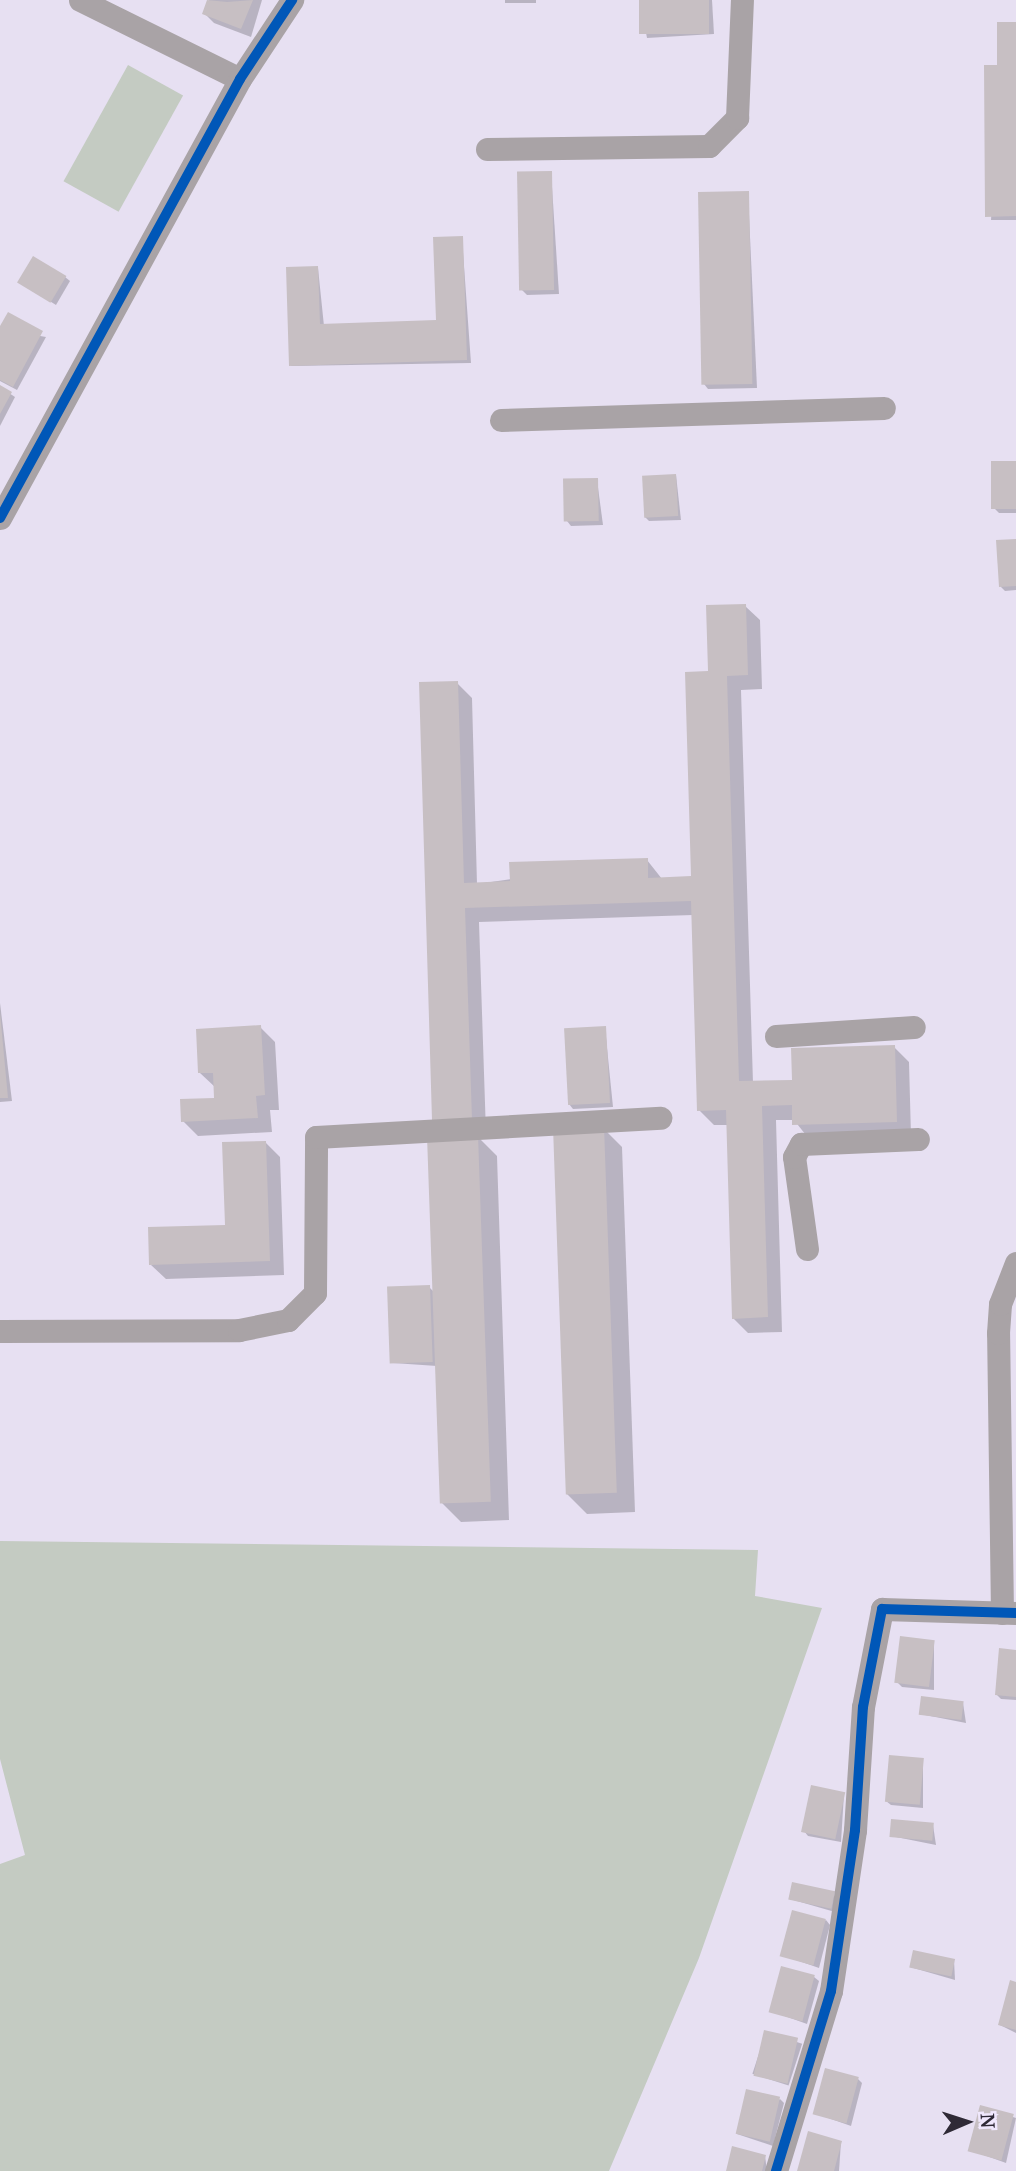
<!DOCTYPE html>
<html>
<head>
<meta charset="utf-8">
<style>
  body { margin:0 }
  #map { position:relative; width:1016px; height:2171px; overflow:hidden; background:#e7e0f2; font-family:"Noto Serif",serif }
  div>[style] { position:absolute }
  .green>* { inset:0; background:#c4cbc2; transform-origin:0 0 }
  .shadow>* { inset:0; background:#0003; transform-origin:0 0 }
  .building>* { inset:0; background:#c7bfc3; transform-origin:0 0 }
  .minor>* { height:23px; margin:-11.5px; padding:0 11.5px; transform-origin:11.5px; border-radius:11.5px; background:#a9a3a6 }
  .cycleway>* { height:10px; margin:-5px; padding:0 5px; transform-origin:5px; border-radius:5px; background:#0057b8 }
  span { translate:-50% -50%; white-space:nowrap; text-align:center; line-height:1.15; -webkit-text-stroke:6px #f0e8fd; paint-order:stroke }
  .north { position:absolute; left:932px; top:2087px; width:70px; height:70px; -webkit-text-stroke:5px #f0e8fd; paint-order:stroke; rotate:87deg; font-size:19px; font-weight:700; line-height:28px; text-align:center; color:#2f2a36 }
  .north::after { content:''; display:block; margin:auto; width:24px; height:32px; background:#2f2a36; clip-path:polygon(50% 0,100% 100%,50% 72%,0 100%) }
</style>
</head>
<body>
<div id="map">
  <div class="green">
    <i style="left:128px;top:65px;width:63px;height:133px;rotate:29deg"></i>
    <i style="clip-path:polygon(0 1541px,758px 1550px,755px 1596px,822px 1608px,699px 1958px,609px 2171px,0 2171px,0 1864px,25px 1855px,0 1759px)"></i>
  </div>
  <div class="shadow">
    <i style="clip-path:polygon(209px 0,262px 0,251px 37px,214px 23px,204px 13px)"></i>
    <i style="left:505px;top:0;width:31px;height:3px"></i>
    <i style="clip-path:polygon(640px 0,712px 0,714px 34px,647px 38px)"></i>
    <i style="clip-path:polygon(1016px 24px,1016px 220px,991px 220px,999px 67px)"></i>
    <i style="clip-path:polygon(551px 172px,559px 294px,527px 295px,522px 290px)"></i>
    <i style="clip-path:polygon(748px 193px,757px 388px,708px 389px,704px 384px)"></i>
    <i style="clip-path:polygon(462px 238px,471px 363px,291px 366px,318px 268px,324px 326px,438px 322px)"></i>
    <i style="clip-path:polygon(65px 277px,70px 281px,56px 305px,19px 282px)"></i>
    <i style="clip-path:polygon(0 329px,46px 337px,17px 390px,0 381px)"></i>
    <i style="clip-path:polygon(0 387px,15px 397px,0 426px)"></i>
    <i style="clip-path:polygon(1016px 463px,1016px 513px,999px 513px,995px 509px)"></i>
    <i style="clip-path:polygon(676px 475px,681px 520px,649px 521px,645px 517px)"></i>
    <i style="clip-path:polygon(597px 480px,603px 525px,571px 526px,567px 521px)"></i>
    <i style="clip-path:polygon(1016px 541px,1016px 590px,1005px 591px,1001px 587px)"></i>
    <i style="clip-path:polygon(745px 606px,760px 620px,762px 689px,741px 690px,753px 1083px,794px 1082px,894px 1047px,909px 1062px,911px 1136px,809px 1139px,794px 1120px,776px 1120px,782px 1332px,748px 1333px,733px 1318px,728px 1125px,714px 1125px,699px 1110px,693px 915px,479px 922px,486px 1133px,474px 1133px,497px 1156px,509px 1520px,461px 1522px,442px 1503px,437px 1366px,393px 1363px,429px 1287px,434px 1292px,451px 1137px,457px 683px,472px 698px,477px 884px,647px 860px,662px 879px,692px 878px,710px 673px)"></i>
    <i style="clip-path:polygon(0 1003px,12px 1101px,0 1102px)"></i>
    <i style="clip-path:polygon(260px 1027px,275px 1042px,279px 1110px,270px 1110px,272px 1132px,198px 1136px,183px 1121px,216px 1099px,216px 1088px,200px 1073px)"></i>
    <i style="clip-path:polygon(605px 1028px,613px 1107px,573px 1109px,569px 1104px)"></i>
    <i style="clip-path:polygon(603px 1128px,622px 1147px,635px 1512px,587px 1514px,567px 1494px)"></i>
    <i style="clip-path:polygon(265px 1142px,280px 1157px,284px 1275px,166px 1279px,151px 1265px,227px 1226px)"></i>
    <i style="clip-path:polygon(934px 1641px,934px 1690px,902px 1687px,897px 1682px)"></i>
    <i style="clip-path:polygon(1016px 1652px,1016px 1700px,1001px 1699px,997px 1695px)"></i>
    <i style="clip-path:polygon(963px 1703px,966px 1723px,920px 1714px)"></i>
    <i style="clip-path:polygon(923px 1760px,923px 1808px,891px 1805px,886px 1801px)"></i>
    <i style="clip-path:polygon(844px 1794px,841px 1842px,808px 1836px,804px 1831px)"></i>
    <i style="clip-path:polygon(933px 1825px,936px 1845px,891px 1836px)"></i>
    <i style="clip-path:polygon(834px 1893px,835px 1912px,790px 1899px)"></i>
    <i style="clip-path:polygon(826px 1920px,830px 1925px,819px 1968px,782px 1955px)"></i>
    <i style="clip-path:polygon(954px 1960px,955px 1980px,910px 1967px)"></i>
    <i style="clip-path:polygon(814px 1977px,819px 1981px,807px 2024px,771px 2011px)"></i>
    <i style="clip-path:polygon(1016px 1983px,1016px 2033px,1000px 2025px)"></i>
    <i style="left:766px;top:2032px;width:38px;height:44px;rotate:18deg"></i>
    <i style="clip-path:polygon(858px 2079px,862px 2083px,851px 2126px,814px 2113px)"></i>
    <i style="clip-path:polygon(780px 2099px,784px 2103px,773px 2146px,737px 2134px)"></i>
    <i style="clip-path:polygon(982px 2107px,1016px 2118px,1006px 2163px,970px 2150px)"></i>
    <i style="clip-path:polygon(841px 2142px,839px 2171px,799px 2171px)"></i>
    <i style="clip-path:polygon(765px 2156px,767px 2171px,728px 2171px)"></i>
  </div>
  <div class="building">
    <i style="clip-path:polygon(207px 0,227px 2px,253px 0,241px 29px,202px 14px)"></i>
    <i style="left:639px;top:0;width:70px;height:34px"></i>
    <i style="clip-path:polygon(997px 22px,1016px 22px,1016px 216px,985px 217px,984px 65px,997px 65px)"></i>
    <i style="left:552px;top:171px;width:119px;height:35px;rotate:89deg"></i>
    <i style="left:749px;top:191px;width:193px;height:51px;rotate:89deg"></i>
    <i style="clip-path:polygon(463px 236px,467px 360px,289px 366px,286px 267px,318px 266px,320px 324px,436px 320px,433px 237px)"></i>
    <i style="left:33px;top:256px;width:39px;height:31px;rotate:31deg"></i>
    <i style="clip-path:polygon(8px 312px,43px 331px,13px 387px,0 380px,0 326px)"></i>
    <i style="clip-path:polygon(0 385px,12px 392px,0 414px)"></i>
    <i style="left:1016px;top:461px;width:48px;height:25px;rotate:90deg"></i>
    <i style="left:676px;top:474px;width:42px;height:34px;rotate:87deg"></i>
    <i style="left:598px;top:478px;width:43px;height:35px;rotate:89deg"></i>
    <i style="clip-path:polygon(1016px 539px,1016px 586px,999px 587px,996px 540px)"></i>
    <i style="clip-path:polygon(746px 604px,748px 675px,727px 676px,739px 1081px,792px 1080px,791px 1048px,895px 1045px,897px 1122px,792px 1125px,792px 1105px,762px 1106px,768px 1317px,732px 1319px,726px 1110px,697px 1111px,691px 901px,465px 908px,472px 1119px,432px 1120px,419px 682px,458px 681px,464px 883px,510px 881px,509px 862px,648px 858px,648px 878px,691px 876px,685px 672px,708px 671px,706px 605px)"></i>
    <i style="clip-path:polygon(0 1013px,8px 1098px,0 1098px)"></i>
    <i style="clip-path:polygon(261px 1025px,265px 1095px,256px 1096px,258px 1118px,181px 1122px,180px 1099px,214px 1098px,213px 1073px,198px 1073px,196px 1029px)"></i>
    <i style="left:606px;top:1026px;width:77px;height:42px;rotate:87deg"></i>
    <i style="left:604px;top:1126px;width:367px;height:51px;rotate:88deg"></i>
    <i style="left:478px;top:1135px;width:367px;height:51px;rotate:88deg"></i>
    <i style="clip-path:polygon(266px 1141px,270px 1261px,149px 1265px,148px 1227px,225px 1225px,222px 1142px)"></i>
    <i style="left:430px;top:1285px;width:77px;height:43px;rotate:88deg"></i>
    <i style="left:900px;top:1636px;width:35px;height:47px;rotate:7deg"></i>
    <i style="clip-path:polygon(999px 1648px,1016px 1650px,1016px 1697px,995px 1695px)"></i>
    <i style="left:921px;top:1696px;width:43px;height:19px;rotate:7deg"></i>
    <i style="left:889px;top:1755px;width:35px;height:47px;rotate:5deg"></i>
    <i style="left:811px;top:1785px;width:35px;height:48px;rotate:12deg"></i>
    <i style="left:891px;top:1819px;width:43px;height:18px;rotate:5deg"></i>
    <i style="left:792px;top:1882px;width:44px;height:18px;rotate:12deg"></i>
    <i style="left:792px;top:1910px;width:35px;height:48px;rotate:15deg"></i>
    <i style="left:913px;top:1950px;width:43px;height:18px;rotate:12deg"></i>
    <i style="left:781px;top:1966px;width:35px;height:48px;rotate:15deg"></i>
    <i style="clip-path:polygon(1010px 1980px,1016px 1982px,1016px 2030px,998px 2025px)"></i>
    <i style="left:764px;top:2030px;width:35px;height:47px;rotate:13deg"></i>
    <i style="left:825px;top:2068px;width:35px;height:48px;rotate:15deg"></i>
    <i style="left:746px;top:2089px;width:35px;height:46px;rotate:13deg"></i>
    <i style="left:980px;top:2105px;width:35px;height:48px;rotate:15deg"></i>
    <i style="clip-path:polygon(808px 2131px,842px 2141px,834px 2171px,797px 2171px)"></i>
    <i style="clip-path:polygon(732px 2146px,766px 2155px,762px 2171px,726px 2171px)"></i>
  </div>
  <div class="minor">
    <i style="left:80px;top:0;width:178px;rotate:26.3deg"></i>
    <i style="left:487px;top:149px;width:222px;rotate:-0.8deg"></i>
    <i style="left:709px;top:146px;width:40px;rotate:-45deg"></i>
    <i style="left:737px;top:118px;width:118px;rotate:-87.6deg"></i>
    <i style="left:501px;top:420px;width:383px;rotate:-1.8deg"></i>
    <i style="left:0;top:518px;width:500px;rotate:-61.33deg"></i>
    <i style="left:240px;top:79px;width:95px;rotate:-56.6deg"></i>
    <i style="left:776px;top:1036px;width:138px;rotate:-3.7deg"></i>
    <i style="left:807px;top:1249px;width:93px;rotate:-98deg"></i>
    <i style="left:794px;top:1157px;width:15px;rotate:-62deg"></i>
    <i style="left:801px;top:1144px;width:117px;rotate:-2.4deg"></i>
    <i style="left:0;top:1331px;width:239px;rotate:-0.2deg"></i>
    <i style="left:239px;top:1330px;width:50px;rotate:-11.5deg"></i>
    <i style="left:288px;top:1320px;width:38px;rotate:-45deg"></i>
    <i style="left:315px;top:1293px;width:156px;rotate:-89.6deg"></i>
    <i style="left:316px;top:1137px;width:345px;rotate:-3.2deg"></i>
    <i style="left:1002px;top:1613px;width:280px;rotate:-90.8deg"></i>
    <i style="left:998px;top:1333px;width:29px;rotate:-86deg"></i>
    <i style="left:1000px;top:1304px;width:44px;rotate:-68.7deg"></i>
    <i style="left:776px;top:2171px;width:188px;rotate:-73deg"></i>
    <i style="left:831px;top:1991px;width:163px;rotate:-81.5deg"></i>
    <i style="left:855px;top:1830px;width:123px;rotate:-86.3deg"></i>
    <i style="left:863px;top:1707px;width:100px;rotate:-79deg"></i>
    <i style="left:882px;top:1609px;width:134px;rotate:1.7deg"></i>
  </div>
  <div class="cycleway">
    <i style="left:0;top:518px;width:500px;rotate:-61.33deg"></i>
    <i style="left:240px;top:79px;width:95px;rotate:-56.6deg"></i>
    <i style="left:776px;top:2171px;width:188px;rotate:-73deg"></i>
    <i style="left:831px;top:1991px;width:163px;rotate:-81.5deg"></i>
    <i style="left:855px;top:1830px;width:123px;rotate:-86.3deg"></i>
    <i style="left:863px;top:1707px;width:100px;rotate:-79deg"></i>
    <i style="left:882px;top:1609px;width:134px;rotate:1.7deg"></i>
  </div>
  <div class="north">N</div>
</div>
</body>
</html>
